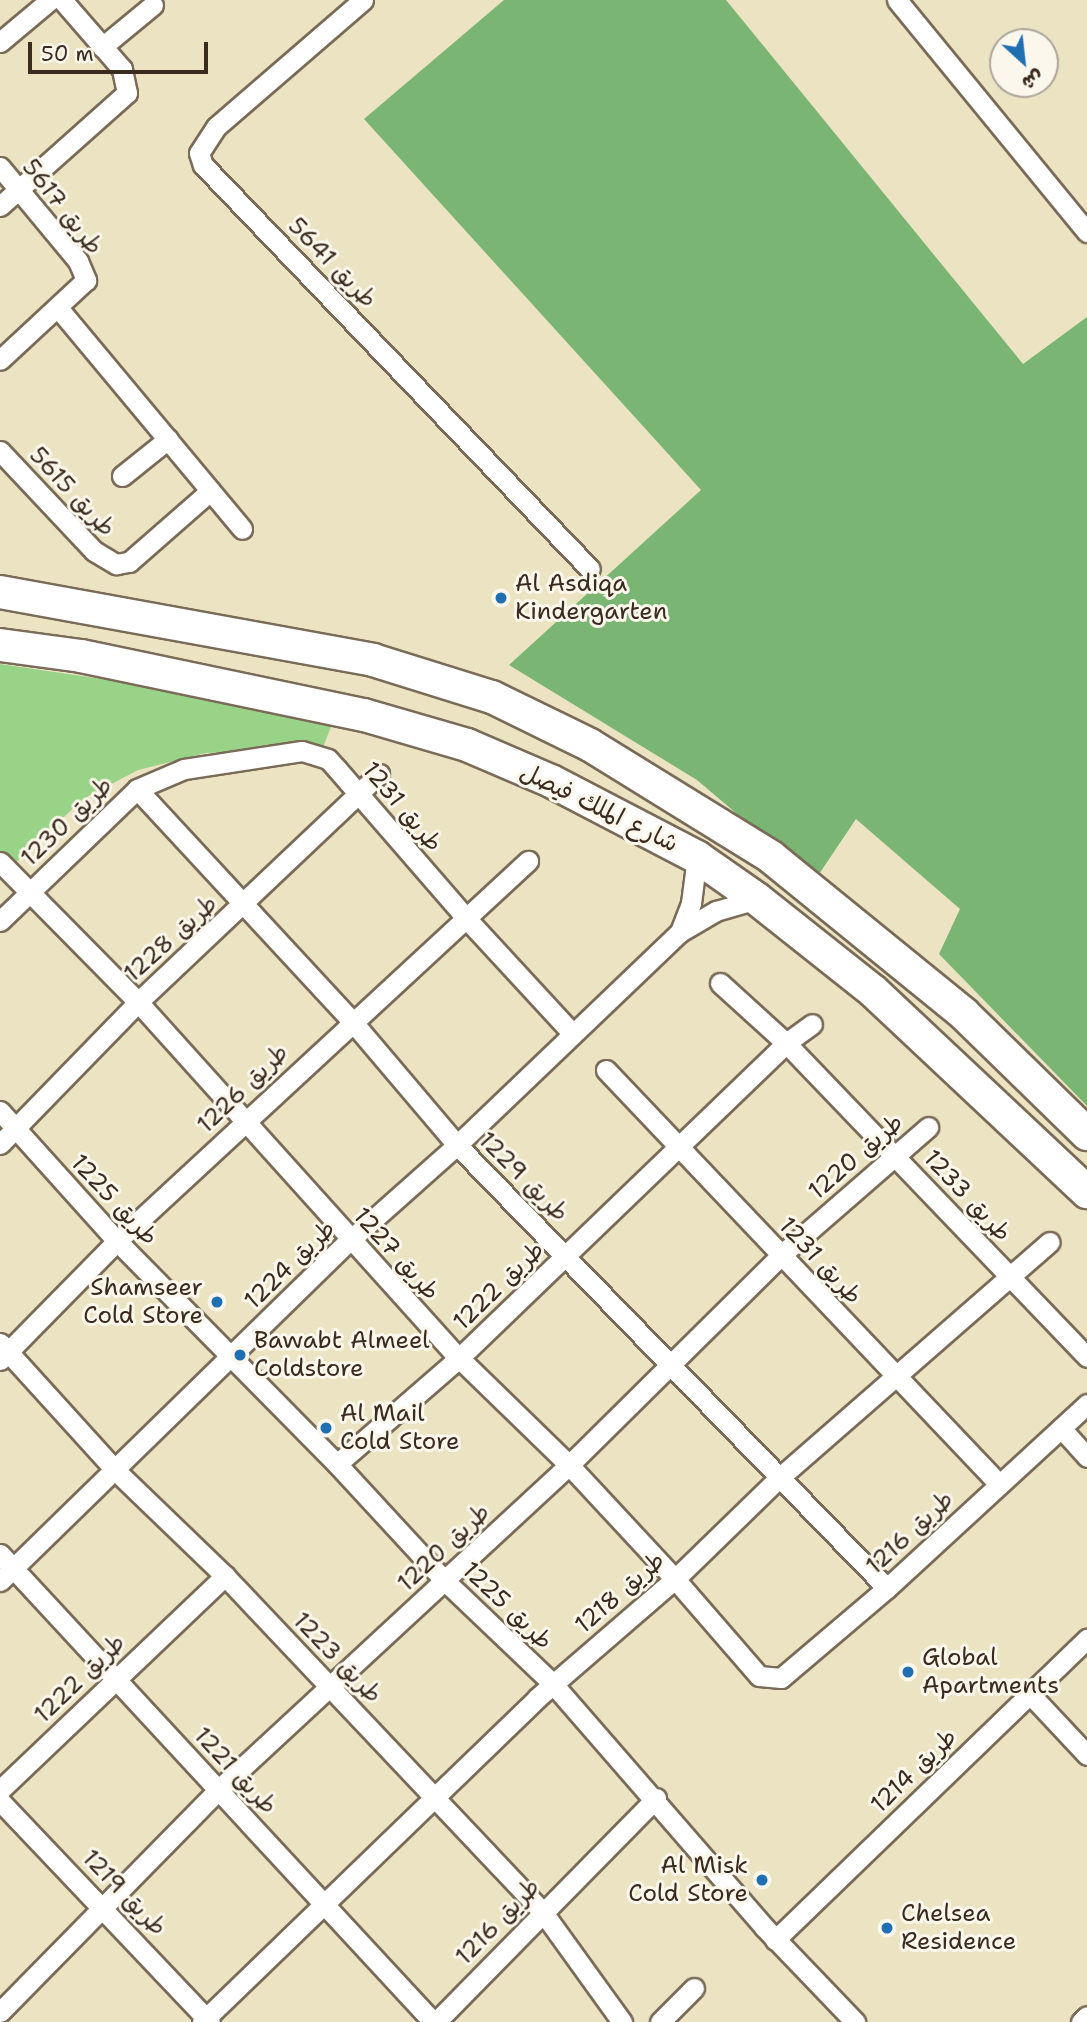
<!DOCTYPE html>
<html>
<head>
<meta charset="utf-8">
<style>
  body { margin:0 }
  #map { position:relative; width:1087px; height:2022px; overflow:hidden; background:#ebe3c2; font-family:"Shantell Sans","Playpen Sans Arabic",sans-serif }
  div>[style] { position:absolute }
  .green>* { inset:0; background:#99d387 }
  .forest>* { inset:0; background:#7ab574 }
  .roads { filter:drop-shadow(2px 0 #796b57) drop-shadow(-2px 0 #796b57) drop-shadow(0 2px #796b57) drop-shadow(0 -2px #796b57) }
  .street>* { height:19px; margin:-9.5px; padding:0 9.5px; transform-origin:9.5px; border-radius:9.5px; background:#fff }
  .primary>* { height:32px; margin:-16px; padding:0 16px; transform-origin:16px; border-radius:16px; background:#fff }
  .dots>* { width:19px; height:19px; translate:-50% -50%; box-sizing:border-box; border:4px solid #fbf7ec; border-radius:50% }
  span { translate:-50% -50%; white-space:nowrap; text-align:center; line-height:1.15; -webkit-text-stroke:6px #fbf7ec; paint-order:stroke }
  .street-label { font-size:24px; color:#3b2a1e }
  .poi-label { font-size:24px; color:#3b2a1e }
  .left { translate:0 -50%; text-align:left }
  .right { translate:-100% -50%; text-align:right }
  .north { position:absolute; left:989px; top:28px; width:70px; height:70px; box-sizing:border-box; background:#fbf7ec; border:2px solid #aea59a; border-radius:50%; rotate:153deg; font-size:19px; font-weight:700; line-height:28px; text-align:center; color:#3b2a1e }
  .north::after { content:''; display:block; margin:auto; width:24px; height:32px; background:#1f6fb2; clip-path:polygon(50% 0,100% 100%,50% 72%,0 100%) }
  .scale { position:absolute; left:28px; top:42px; width:180px; height:32px; box-sizing:border-box; border:4px solid #3b2a1e; border-top:0; padding-left:9px; font-size:21px; line-height:24px; white-space:nowrap; color:#3b2a1e; -webkit-text-stroke:5px #fbf7ec; paint-order:stroke }
</style>
</head>
<body>
<div id="map">
  <div class="green">
    <i style="clip-path:polygon(0 664px,257px 702px,333px 722px,323px 747px,206px 753px,138px 770px,83px 799px,12px 866px,0 853px)"></i>
  </div>
  <div class="forest">
    <i style="clip-path:polygon(504px 0,726px 0,1023px 364px,1087px 317px,1087px 1106px,939px 954px,960px 909px,856px 819px,815px 880px,697px 780px,509px 665px,701px 490px,364px 119px)"></i>
  </div>
  <div class="roads">
    <div class="street">
      <i style="left:363px;top:0;width:194px;rotate:139.2deg"></i>
      <i style="left:216px;top:127px;width:31px;rotate:123deg"></i>
      <i style="left:199px;top:153px;width:13px;rotate:72deg"></i>
      <i style="left:203px;top:165px;width:559px;rotate:46.23deg"></i>
      <i style="left:897px;top:0;width:300px;rotate:50.7deg"></i>
      <i style="left:0;top:42px;width:65px;rotate:-40deg"></i>
      <i style="left:102px;top:47px;width:66px;rotate:-39.5deg"></i>
      <i style="left:0;top:167px;width:122px;rotate:50.3deg"></i>
      <i style="left:78px;top:261px;width:21px;rotate:67deg"></i>
      <i style="left:86px;top:280px;width:117px;rotate:137.1deg"></i>
      <i style="left:0;top:206px;width:170px;rotate:-41.7deg"></i>
      <i style="left:127px;top:93px;width:25px;rotate:-102deg"></i>
      <i style="left:122px;top:69px;width:91px;rotate:-131deg"></i>
      <i style="left:59px;top:309px;width:286px;rotate:50.2deg"></i>
      <i style="left:0;top:451px;width:137px;rotate:46.8deg"></i>
      <i style="left:94px;top:551px;width:26px;rotate:31deg"></i>
      <i style="left:116px;top:564px;width:13px;rotate:-9deg"></i>
      <i style="left:129px;top:562px;width:108px;rotate:-41.2deg"></i>
      <i style="left:122px;top:476px;width:59px;rotate:-38.8deg"></i>
      <i style="left:137px;top:789px;width:315px;rotate:47.2deg"></i>
      <i style="left:351px;top:1020px;width:164px;rotate:49.7deg"></i>
      <i style="left:457px;top:1145px;width:617px;rotate:45.85deg"></i>
      <i style="left:0;top:862px;width:197px;rotate:45.4deg"></i>
      <i style="left:138px;top:1002px;width:479px;rotate:48deg"></i>
      <i style="left:459px;top:1358px;width:153px;rotate:44.2deg"></i>
      <i style="left:569px;top:1465px;width:156px;rotate:47.1deg"></i>
      <i style="left:675px;top:1579px;width:128px;rotate:49.1deg"></i>
      <i style="left:759px;top:1676px;width:22px;rotate:5deg"></i>
      <i style="left:781px;top:1678px;width:139px;rotate:-40.3deg"></i>
      <i style="left:887px;top:1588px;width:272px;rotate:-42.6deg"></i>
      <i style="left:0;top:921px;width:190px;rotate:-43.9deg"></i>
      <i style="left:137px;top:789px;width:51px;rotate:-23.1deg"></i>
      <i style="left:184px;top:769px;width:119px;rotate:-8.7deg"></i>
      <i style="left:302px;top:751px;width:27px;rotate:17deg"></i>
      <i style="left:328px;top:759px;width:13px;rotate:48deg"></i>
      <i style="left:337px;top:769px;width:196px;rotate:49.1deg"></i>
      <i style="left:465px;top:917px;width:158px;rotate:47.3deg"></i>
      <i style="left:680px;top:932px;width:31px;rotate:-69deg"></i>
      <i style="left:691px;top:903px;width:46px;rotate:-82.6deg"></i>
      <i style="left:720px;top:983px;width:89px;rotate:42.3deg"></i>
      <i style="left:786px;top:1043px;width:435px;rotate:46.2deg"></i>
      <i style="left:606px;top:1070px;width:571px;rotate:46.49deg"></i>
      <i style="left:0;top:1111px;width:175px;rotate:48deg"></i>
      <i style="left:117px;top:1241px;width:313px;rotate:45.4deg"></i>
      <i style="left:337px;top:1464px;width:159px;rotate:47.3deg"></i>
      <i style="left:445px;top:1581px;width:149px;rotate:43.6deg"></i>
      <i style="left:553px;top:1684px;width:322px;rotate:49deg"></i>
      <i style="left:764px;top:1927px;width:132px;rotate:46.2deg"></i>
      <i style="left:0;top:1144px;width:198px;rotate:-45.8deg"></i>
      <i style="left:138px;top:1002px;width:332px;rotate:-43.4deg"></i>
      <i style="left:0;top:1343px;width:173px;rotate:47.8deg"></i>
      <i style="left:116px;top:1471px;width:151px;rotate:43.9deg"></i>
      <i style="left:225px;top:1576px;width:461px;rotate:46.6deg"></i>
      <i style="left:542px;top:1911px;width:137px;rotate:54.2deg"></i>
      <i style="left:0;top:1360px;width:167px;rotate:-45.5deg"></i>
      <i style="left:117px;top:1241px;width:560px;rotate:-42.76deg"></i>
      <i style="left:1061px;top:1428px;width:39px;rotate:48deg"></i>
      <i style="left:337px;top:1464px;width:162px;rotate:-41deg"></i>
      <i style="left:459px;top:1358px;width:454px;rotate:-43.9deg"></i>
      <i style="left:786px;top:1043px;width:32px;rotate:-36deg"></i>
      <i style="left:0;top:1554px;width:638px;rotate:47.22deg"></i>
      <i style="left:0;top:1581px;width:489px;rotate:-44.3deg"></i>
      <i style="left:350px;top:1240px;width:143px;rotate:-41.6deg"></i>
      <i style="left:457px;top:1145px;width:308px;rotate:-43.7deg"></i>
      <i style="left:680px;top:932px;width:42px;rotate:-30.3deg"></i>
      <i style="left:716px;top:911px;width:43px;rotate:-16.3deg"></i>
      <i style="left:1029px;top:1693px;width:85px;rotate:46.9deg"></i>
      <i style="left:0;top:1790px;width:311px;rotate:-43.6deg"></i>
      <i style="left:0;top:1801px;width:305px;rotate:46.5deg"></i>
      <i style="left:775px;top:1940px;width:434px;rotate:-44deg"></i>
      <i style="left:0;top:2012px;width:313px;rotate:-45.5deg"></i>
      <i style="left:219px;top:1789px;width:477px;rotate:-42.8deg"></i>
      <i style="left:569px;top:1465px;width:298px;rotate:-44.7deg"></i>
      <i style="left:781px;top:1255px;width:195px;rotate:-41deg"></i>
      <i style="left:202px;top:2022px;width:466px;rotate:-44deg"></i>
      <i style="left:537px;top:1698px;width:182px;rotate:-40.8deg"></i>
      <i style="left:675px;top:1579px;width:145px;rotate:-44.2deg"></i>
      <i style="left:779px;top:1478px;width:359px;rotate:-41.1deg"></i>
      <i style="left:436px;top:2022px;width:314px;rotate:-45.5deg"></i>
      <i style="left:660px;top:2022px;width:48px;rotate:-45deg"></i>
      <i style="left:1081px;top:2022px;width:8px;rotate:-45deg"></i>
    </div>
    <div class="primary">
      <i style="left:0;top:592px;width:379px;rotate:10.3deg"></i>
      <i style="left:373px;top:660px;width:125px;rotate:17.3deg"></i>
      <i style="left:492px;top:697px;width:109px;rotate:26.1deg"></i>
      <i style="left:590px;top:745px;width:213px;rotate:31.7deg"></i>
      <i style="left:771px;top:857px;width:249px;rotate:39.1deg"></i>
      <i style="left:964px;top:1014px;width:172px;rotate:44.3deg"></i>
      <i style="left:0;top:645px;width:82px;rotate:7.7deg"></i>
      <i style="left:81px;top:656px;width:289px;rotate:11.8deg"></i>
      <i style="left:364px;top:715px;width:107px;rotate:16.2deg"></i>
      <i style="left:467px;top:745px;width:91px;rotate:23.2deg"></i>
      <i style="left:551px;top:781px;width:165px;rotate:27.5deg"></i>
      <i style="left:697px;top:857px;width:73px;rotate:35deg"></i>
      <i style="left:757px;top:899px;width:148px;rotate:38.4deg"></i>
      <i style="left:873px;top:991px;width:294px;rotate:43.2deg"></i>
    </div>
  </div>
  <div class="dots">
    <i style="left:501px;top:598px;background:#1f6fb2"></i>
    <i style="left:217px;top:1302px;background:#1f6fb2"></i>
    <i style="left:240px;top:1355px;background:#1f6fb2"></i>
    <i style="left:326px;top:1428px;background:#1f6fb2"></i>
    <i style="left:908px;top:1672px;background:#1f6fb2"></i>
    <i style="left:762px;top:1880px;background:#1f6fb2"></i>
    <i style="left:887px;top:1928px;background:#1f6fb2"></i>
  </div>
  <div class="street-label">
    <span style="left:62px;top:207px;rotate:52deg">طريق 5617</span>
    <span style="left:332px;top:263px;rotate:46deg">طريق 5641</span>
    <span style="left:72px;top:492px;rotate:47deg">طريق 5615</span>
    <span style="left:402px;top:807px;rotate:50deg">طريق 1231</span>
    <span style="left:599px;top:808px;rotate:26deg">شارع الملك فيصل</span>
    <span style="left:67px;top:822px;rotate:-44deg">طريق 1230</span>
    <span style="left:171px;top:939px;rotate:-42deg">طريق 1228</span>
    <span style="left:243px;top:1089px;rotate:-44deg">طريق 1226</span>
    <span style="left:856px;top:1157px;rotate:-41deg">طريق 1220</span>
    <span style="left:523px;top:1177px;rotate:45deg">طريق 1229</span>
    <span style="left:967px;top:1196px;rotate:47deg">طريق 1233</span>
    <span style="left:114px;top:1200px;rotate:47deg">طريق 1225</span>
    <span style="left:396px;top:1254px;rotate:48deg">طريق 1227</span>
    <span style="left:820px;top:1261px;rotate:47deg">طريق 1231</span>
    <span style="left:290px;top:1265px;rotate:-44deg">طريق 1224</span>
    <span style="left:499px;top:1286px;rotate:-44deg">طريق 1222</span>
    <span style="left:910px;top:1533px;rotate:-43deg">طريق 1216</span>
    <span style="left:444px;top:1548px;rotate:-43deg">طريق 1220</span>
    <span style="left:620px;top:1593px;rotate:-41deg">طريق 1218</span>
    <span style="left:507px;top:1606px;rotate:44deg">طريق 1225</span>
    <span style="left:337px;top:1658px;rotate:46deg">طريق 1223</span>
    <span style="left:80px;top:1679px;rotate:-44deg">طريق 1222</span>
    <span style="left:235px;top:1771px;rotate:47deg">طريق 1221</span>
    <span style="left:914px;top:1771px;rotate:-44deg">طريق 1214</span>
    <span style="left:124px;top:1893px;rotate:46deg">طريق 1219</span>
    <span style="left:498px;top:1922px;rotate:-46deg">طريق 1216</span>
  </div>
  <div class="poi-label">
    <span class="left" style="left:515px;top:598px">Al Asdiqa<br>Kindergarten</span>
    <span class="right" style="left:203px;top:1302px">Shamseer<br>Cold Store</span>
    <span class="left" style="left:254px;top:1355px">Bawabt Almeel<br>Coldstore</span>
    <span class="left" style="left:340px;top:1428px">Al Mail<br>Cold Store</span>
    <span class="left" style="left:922px;top:1672px">Global<br>Apartments</span>
    <span class="right" style="left:748px;top:1880px">Al Misk<br>Cold Store</span>
    <span class="left" style="left:901px;top:1928px">Chelsea<br>Residence</span>
  </div>
  <div class="north">ش</div>
  <div class="scale">50 m</div>
</div>
</body>
</html>
